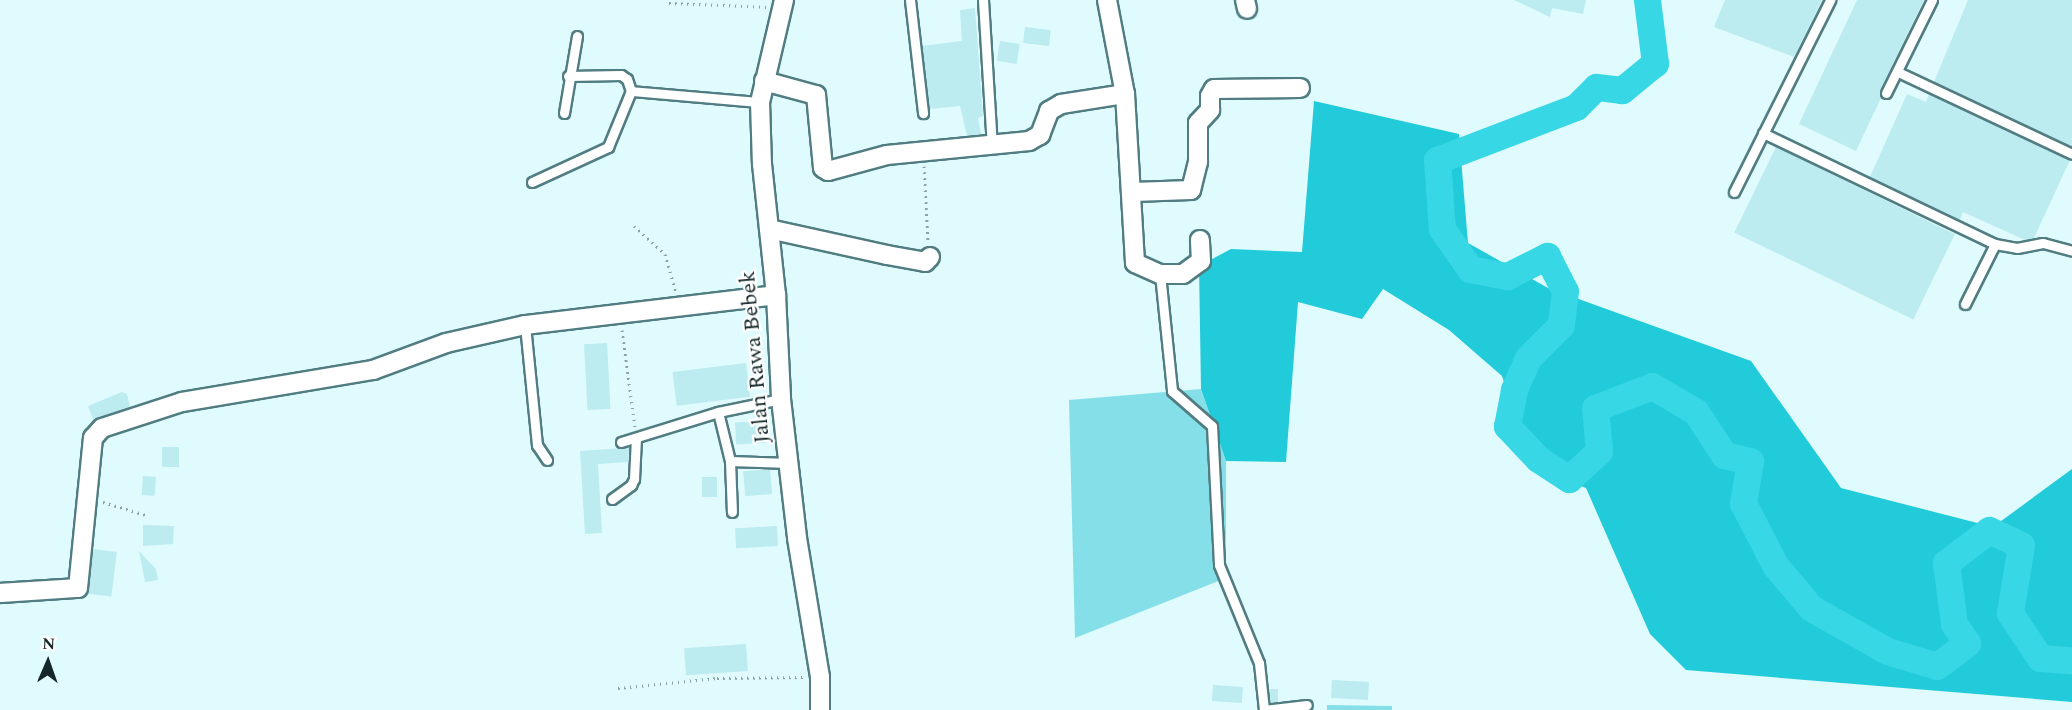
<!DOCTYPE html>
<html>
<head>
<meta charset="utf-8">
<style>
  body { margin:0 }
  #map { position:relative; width:2072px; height:710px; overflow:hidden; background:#dffbfe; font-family:Spectral,serif }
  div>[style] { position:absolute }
  .green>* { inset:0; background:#85dfe8 }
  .forest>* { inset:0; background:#22cbd9 }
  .river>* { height:27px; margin:-13.5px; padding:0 13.5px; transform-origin:13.5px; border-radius:13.5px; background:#37d7e5 }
  .building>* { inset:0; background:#bcebf0; transform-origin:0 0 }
  .path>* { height:3px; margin-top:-1.5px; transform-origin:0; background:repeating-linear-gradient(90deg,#8ba3a6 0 1.5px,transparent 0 6px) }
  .roads { filter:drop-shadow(2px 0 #517d82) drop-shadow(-2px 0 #517d82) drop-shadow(0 2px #517d82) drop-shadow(0 -2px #517d82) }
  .service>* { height:9px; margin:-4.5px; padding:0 4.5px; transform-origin:4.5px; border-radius:4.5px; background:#fff }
  .minor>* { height:18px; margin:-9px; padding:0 9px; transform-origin:9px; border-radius:9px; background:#fff }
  span { translate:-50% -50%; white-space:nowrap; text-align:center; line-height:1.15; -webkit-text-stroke:4.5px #fff; paint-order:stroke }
  .street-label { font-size:22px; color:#152729 }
  .north { position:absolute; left:18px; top:632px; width:60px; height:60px; -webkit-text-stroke:4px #fff; paint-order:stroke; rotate:2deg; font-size:16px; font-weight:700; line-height:24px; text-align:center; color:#152729 }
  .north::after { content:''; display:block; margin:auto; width:21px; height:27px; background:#152729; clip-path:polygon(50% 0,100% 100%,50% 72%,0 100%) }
</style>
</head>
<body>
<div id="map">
  <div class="green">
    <i style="clip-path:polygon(1201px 389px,1226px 461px,1226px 578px,1075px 638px,1069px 400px)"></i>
    <i style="clip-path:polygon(1327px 705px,1392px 706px,1392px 710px,1327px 710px)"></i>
  </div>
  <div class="forest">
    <i style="clip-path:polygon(1314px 101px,1459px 134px,1468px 243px,1548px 288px,1751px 361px,1841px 488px,1993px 527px,2072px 469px,2072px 702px,1686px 670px,1650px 634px,1586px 488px,1532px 467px,1502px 376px,1449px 330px,1383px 289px,1362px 319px,1298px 302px,1286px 462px,1226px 461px,1201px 389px,1199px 266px,1231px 249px,1302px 252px)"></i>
  </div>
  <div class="river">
    <i style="left:1647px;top:0;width:64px;rotate:82.8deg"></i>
    <i style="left:1655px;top:63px;width:43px;rotate:140.7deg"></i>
    <i style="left:1622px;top:90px;width:26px;rotate:-173deg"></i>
    <i style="left:1596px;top:87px;width:28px;rotate:135deg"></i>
    <i style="left:1576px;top:107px;width:149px;rotate:159.1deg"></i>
    <i style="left:1437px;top:160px;width:69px;rotate:85.9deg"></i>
    <i style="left:1442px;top:229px;width:49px;rotate:55deg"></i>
    <i style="left:1470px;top:269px;width:38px;rotate:11deg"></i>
    <i style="left:1507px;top:276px;width:45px;rotate:-26.6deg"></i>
    <i style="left:1547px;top:256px;width:39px;rotate:63deg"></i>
    <i style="left:1565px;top:291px;width:34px;rotate:97deg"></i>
    <i style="left:1561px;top:325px;width:47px;rotate:135deg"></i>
    <i style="left:1528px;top:358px;width:35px;rotate:114deg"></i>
    <i style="left:1514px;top:390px;width:37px;rotate:101deg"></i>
    <i style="left:1507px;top:426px;width:45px;rotate:46.8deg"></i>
    <i style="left:1538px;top:459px;width:37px;rotate:33deg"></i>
    <i style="left:1569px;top:479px;width:41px;rotate:-43deg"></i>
    <i style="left:1599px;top:451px;width:43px;rotate:-95.3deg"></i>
    <i style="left:1595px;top:408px;width:61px;rotate:-21.1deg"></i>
    <i style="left:1652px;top:386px;width:51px;rotate:30.6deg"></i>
    <i style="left:1696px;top:412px;width:51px;rotate:56.9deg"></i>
    <i style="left:1724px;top:455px;width:27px;rotate:13deg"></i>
    <i style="left:1750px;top:461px;width:43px;rotate:99.5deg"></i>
    <i style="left:1743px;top:503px;width:70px;rotate:62.7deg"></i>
    <i style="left:1775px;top:565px;width:56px;rotate:50.1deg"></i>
    <i style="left:1811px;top:608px;width:87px;rotate:29.5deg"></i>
    <i style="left:1887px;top:651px;width:52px;rotate:16.7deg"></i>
    <i style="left:1937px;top:666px;width:38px;rotate:-37deg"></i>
    <i style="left:1967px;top:643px;width:23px;rotate:-124deg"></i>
    <i style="left:1954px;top:624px;width:62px;rotate:-97.5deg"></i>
    <i style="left:1946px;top:563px;width:54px;rotate:-37.5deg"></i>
    <i style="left:1989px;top:530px;width:35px;rotate:25deg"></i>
    <i style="left:2021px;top:545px;width:69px;rotate:99.2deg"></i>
    <i style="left:2010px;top:613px;width:54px;rotate:56.3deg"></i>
    <i style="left:2040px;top:658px;width:32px;rotate:4deg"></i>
  </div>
  <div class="building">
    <i style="clip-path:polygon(1514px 0,1586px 0,1583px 14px,1552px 8px,1550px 17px)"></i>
    <i style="clip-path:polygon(1725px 0,1822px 0,1794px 57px,1714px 27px)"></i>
    <i style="clip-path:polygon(1857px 0,1924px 0,1880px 90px,1881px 98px,1856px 151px,1799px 124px)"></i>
    <i style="clip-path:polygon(1968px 0,2072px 0,2072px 147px,1934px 82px)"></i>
    <i style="clip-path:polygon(975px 8px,983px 116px,978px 118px,981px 134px,967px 136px,960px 106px,929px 109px,922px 46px,962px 41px,960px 10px)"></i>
    <i style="left:1025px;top:27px;width:26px;height:16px;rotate:7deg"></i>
    <i style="left:1000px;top:41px;width:20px;height:20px;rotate:9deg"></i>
    <i style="clip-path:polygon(1907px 94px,1926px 102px,1929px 94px,2070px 160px,2034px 238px,2025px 240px,1963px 212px,1960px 220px,1870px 177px)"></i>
    <i style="left:1776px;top:147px;width:199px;height:95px;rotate:26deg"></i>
    <i style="left:607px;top:343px;width:66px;height:23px;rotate:87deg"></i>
    <i style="left:746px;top:363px;width:34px;height:74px;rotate:83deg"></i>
    <i style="clip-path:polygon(122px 392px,127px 394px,130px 407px,93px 419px,88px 406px)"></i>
    <i style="left:765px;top:421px;width:22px;height:30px;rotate:87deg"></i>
    <i style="left:162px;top:447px;width:17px;height:20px"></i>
    <i style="clip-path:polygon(624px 448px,629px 448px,628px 462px,598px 464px,602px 533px,585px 534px,580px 451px)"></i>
    <i style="left:770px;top:469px;width:25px;height:27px;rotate:85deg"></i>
    <i style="left:143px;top:476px;width:13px;height:19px;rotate:4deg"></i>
    <i style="left:702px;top:477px;width:15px;height:20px"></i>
    <i style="clip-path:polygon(143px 525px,174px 526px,173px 544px,143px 546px)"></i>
    <i style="left:777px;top:526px;width:20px;height:42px;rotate:87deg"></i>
    <i style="left:93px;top:549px;width:24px;height:45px;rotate:7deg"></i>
    <i style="clip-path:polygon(139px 551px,156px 569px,158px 580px,145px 582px)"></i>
    <i style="left:746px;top:644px;width:27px;height:62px;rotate:86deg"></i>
    <i style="left:1332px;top:680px;width:37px;height:18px;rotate:3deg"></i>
    <i style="left:1213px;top:685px;width:30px;height:16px;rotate:4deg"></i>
    <i style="left:1269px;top:689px;width:9px;height:14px"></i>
  </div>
  <div class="path">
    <i style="left:669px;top:3px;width:99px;rotate:2.3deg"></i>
    <i style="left:924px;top:166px;width:77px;rotate:87deg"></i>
    <i style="left:634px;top:226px;width:42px;rotate:42.1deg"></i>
    <i style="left:665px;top:254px;width:41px;rotate:74.2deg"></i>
    <i style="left:622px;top:330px;width:99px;rotate:82.4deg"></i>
    <i style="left:103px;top:502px;width:45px;rotate:16.8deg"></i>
    <i style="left:618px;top:688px;width:100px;rotate:-5.8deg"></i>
    <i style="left:717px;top:678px;width:87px;rotate:-0.7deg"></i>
  </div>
  <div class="roads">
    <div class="service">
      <i style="left:910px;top:0;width:114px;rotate:83.4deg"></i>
      <i style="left:983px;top:0;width:147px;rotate:86.5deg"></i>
      <i style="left:1898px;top:72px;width:192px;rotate:25.2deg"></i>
      <i style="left:568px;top:76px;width:53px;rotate:-1.1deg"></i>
      <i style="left:621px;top:75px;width:7px;rotate:34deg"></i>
      <i style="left:627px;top:79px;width:13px;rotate:72deg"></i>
      <i style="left:1886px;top:93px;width:104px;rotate:-63.7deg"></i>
      <i style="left:564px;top:113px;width:78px;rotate:-80.4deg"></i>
      <i style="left:1763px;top:133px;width:257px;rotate:25.6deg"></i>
      <i style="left:1995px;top:244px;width:22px;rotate:10deg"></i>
      <i style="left:2017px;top:248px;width:26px;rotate:-11deg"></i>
      <i style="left:2043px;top:243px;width:30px;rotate:15deg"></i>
      <i style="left:532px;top:182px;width:84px;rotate:-24.7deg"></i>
      <i style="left:608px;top:147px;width:61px;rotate:-67.7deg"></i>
      <i style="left:631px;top:91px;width:129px;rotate:4.9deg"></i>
      <i style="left:1734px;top:192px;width:215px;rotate:-63.4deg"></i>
      <i style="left:1160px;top:274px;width:118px;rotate:84.1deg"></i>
      <i style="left:1172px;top:391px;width:53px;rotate:41.2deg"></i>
      <i style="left:1212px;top:426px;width:139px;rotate:87.1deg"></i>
      <i style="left:1219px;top:565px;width:106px;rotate:67.8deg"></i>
      <i style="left:1259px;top:663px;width:47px;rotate:83.9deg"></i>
      <i style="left:1965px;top:304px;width:67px;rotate:-63.4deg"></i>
      <i style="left:525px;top:325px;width:121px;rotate:84.3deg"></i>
      <i style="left:537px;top:445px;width:18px;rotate:56deg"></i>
      <i style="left:718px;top:412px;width:50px;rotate:76.2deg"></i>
      <i style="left:730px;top:461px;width:51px;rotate:87.8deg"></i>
      <i style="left:621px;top:442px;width:102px;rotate:-17.2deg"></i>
      <i style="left:718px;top:412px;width:64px;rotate:-11.7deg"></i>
      <i style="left:730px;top:461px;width:59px;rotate:1.9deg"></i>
      <i style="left:612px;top:499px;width:24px;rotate:-36deg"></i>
      <i style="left:631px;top:485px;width:7px;rotate:-63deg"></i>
      <i style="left:634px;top:479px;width:41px;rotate:-87.2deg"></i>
      <i style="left:1264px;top:710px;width:43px;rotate:-6.6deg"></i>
    </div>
    <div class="minor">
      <i style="left:784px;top:0;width:105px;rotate:103.2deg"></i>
      <i style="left:760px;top:102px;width:62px;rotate:88.2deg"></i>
      <i style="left:762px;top:164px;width:132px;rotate:83.9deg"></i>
      <i style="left:776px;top:295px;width:104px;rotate:87.2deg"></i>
      <i style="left:781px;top:399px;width:140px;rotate:83.4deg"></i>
      <i style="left:797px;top:538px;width:141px;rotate:80.6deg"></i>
      <i style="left:820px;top:677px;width:33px;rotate:90deg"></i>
      <i style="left:1107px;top:0;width:96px;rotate:79.2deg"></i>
      <i style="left:1125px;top:94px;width:169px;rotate:86.6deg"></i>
      <i style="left:1135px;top:263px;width:27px;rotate:24deg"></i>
      <i style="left:1160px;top:274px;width:23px"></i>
      <i style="left:1183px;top:274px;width:22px;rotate:-36deg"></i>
      <i style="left:1201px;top:261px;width:21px;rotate:-93deg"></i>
      <i style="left:1245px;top:0;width:9px;rotate:77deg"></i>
      <i style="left:764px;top:81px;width:54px;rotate:15.1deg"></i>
      <i style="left:816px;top:95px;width:73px;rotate:84.5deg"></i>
      <i style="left:823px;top:168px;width:6px;rotate:31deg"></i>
      <i style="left:828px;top:171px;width:61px;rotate:-15.2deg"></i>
      <i style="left:887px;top:155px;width:143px;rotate:-5.6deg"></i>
      <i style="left:1029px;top:141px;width:13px;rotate:-29deg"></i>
      <i style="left:1040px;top:135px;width:26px;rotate:-69deg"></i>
      <i style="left:1049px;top:111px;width:14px;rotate:-30deg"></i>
      <i style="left:1061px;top:104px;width:65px;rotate:-8.9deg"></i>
      <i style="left:1133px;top:192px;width:58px;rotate:-2deg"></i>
      <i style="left:1191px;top:190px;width:29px;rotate:-76deg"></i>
      <i style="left:1198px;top:162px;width:39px;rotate:-90deg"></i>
      <i style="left:1198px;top:123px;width:18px;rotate:-47deg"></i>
      <i style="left:1210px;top:110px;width:14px;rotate:-90deg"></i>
      <i style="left:1210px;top:96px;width:8px;rotate:-60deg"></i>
      <i style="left:1214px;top:89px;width:86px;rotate:-0.7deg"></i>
      <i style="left:769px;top:229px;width:121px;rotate:12.4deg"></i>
      <i style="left:887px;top:255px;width:39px;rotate:10deg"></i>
      <i style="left:925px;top:262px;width:7px;rotate:-45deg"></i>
      <i style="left:0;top:593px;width:78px;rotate:-3.7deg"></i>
      <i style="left:78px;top:588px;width:151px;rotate:-84.3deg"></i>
      <i style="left:93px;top:438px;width:13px;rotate:-48deg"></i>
      <i style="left:102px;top:428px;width:84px;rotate:-18deg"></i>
      <i style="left:182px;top:402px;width:194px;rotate:-9.5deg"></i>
      <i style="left:373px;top:370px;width:78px;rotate:-20.3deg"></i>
      <i style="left:446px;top:343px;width:81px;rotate:-12.8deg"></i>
      <i style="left:525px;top:325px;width:253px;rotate:-6.8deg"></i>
    </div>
  </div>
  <div class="street-label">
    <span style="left:755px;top:357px;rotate:-95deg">Jalan Rawa Bebek</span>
  </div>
  <div class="north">N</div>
</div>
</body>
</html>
